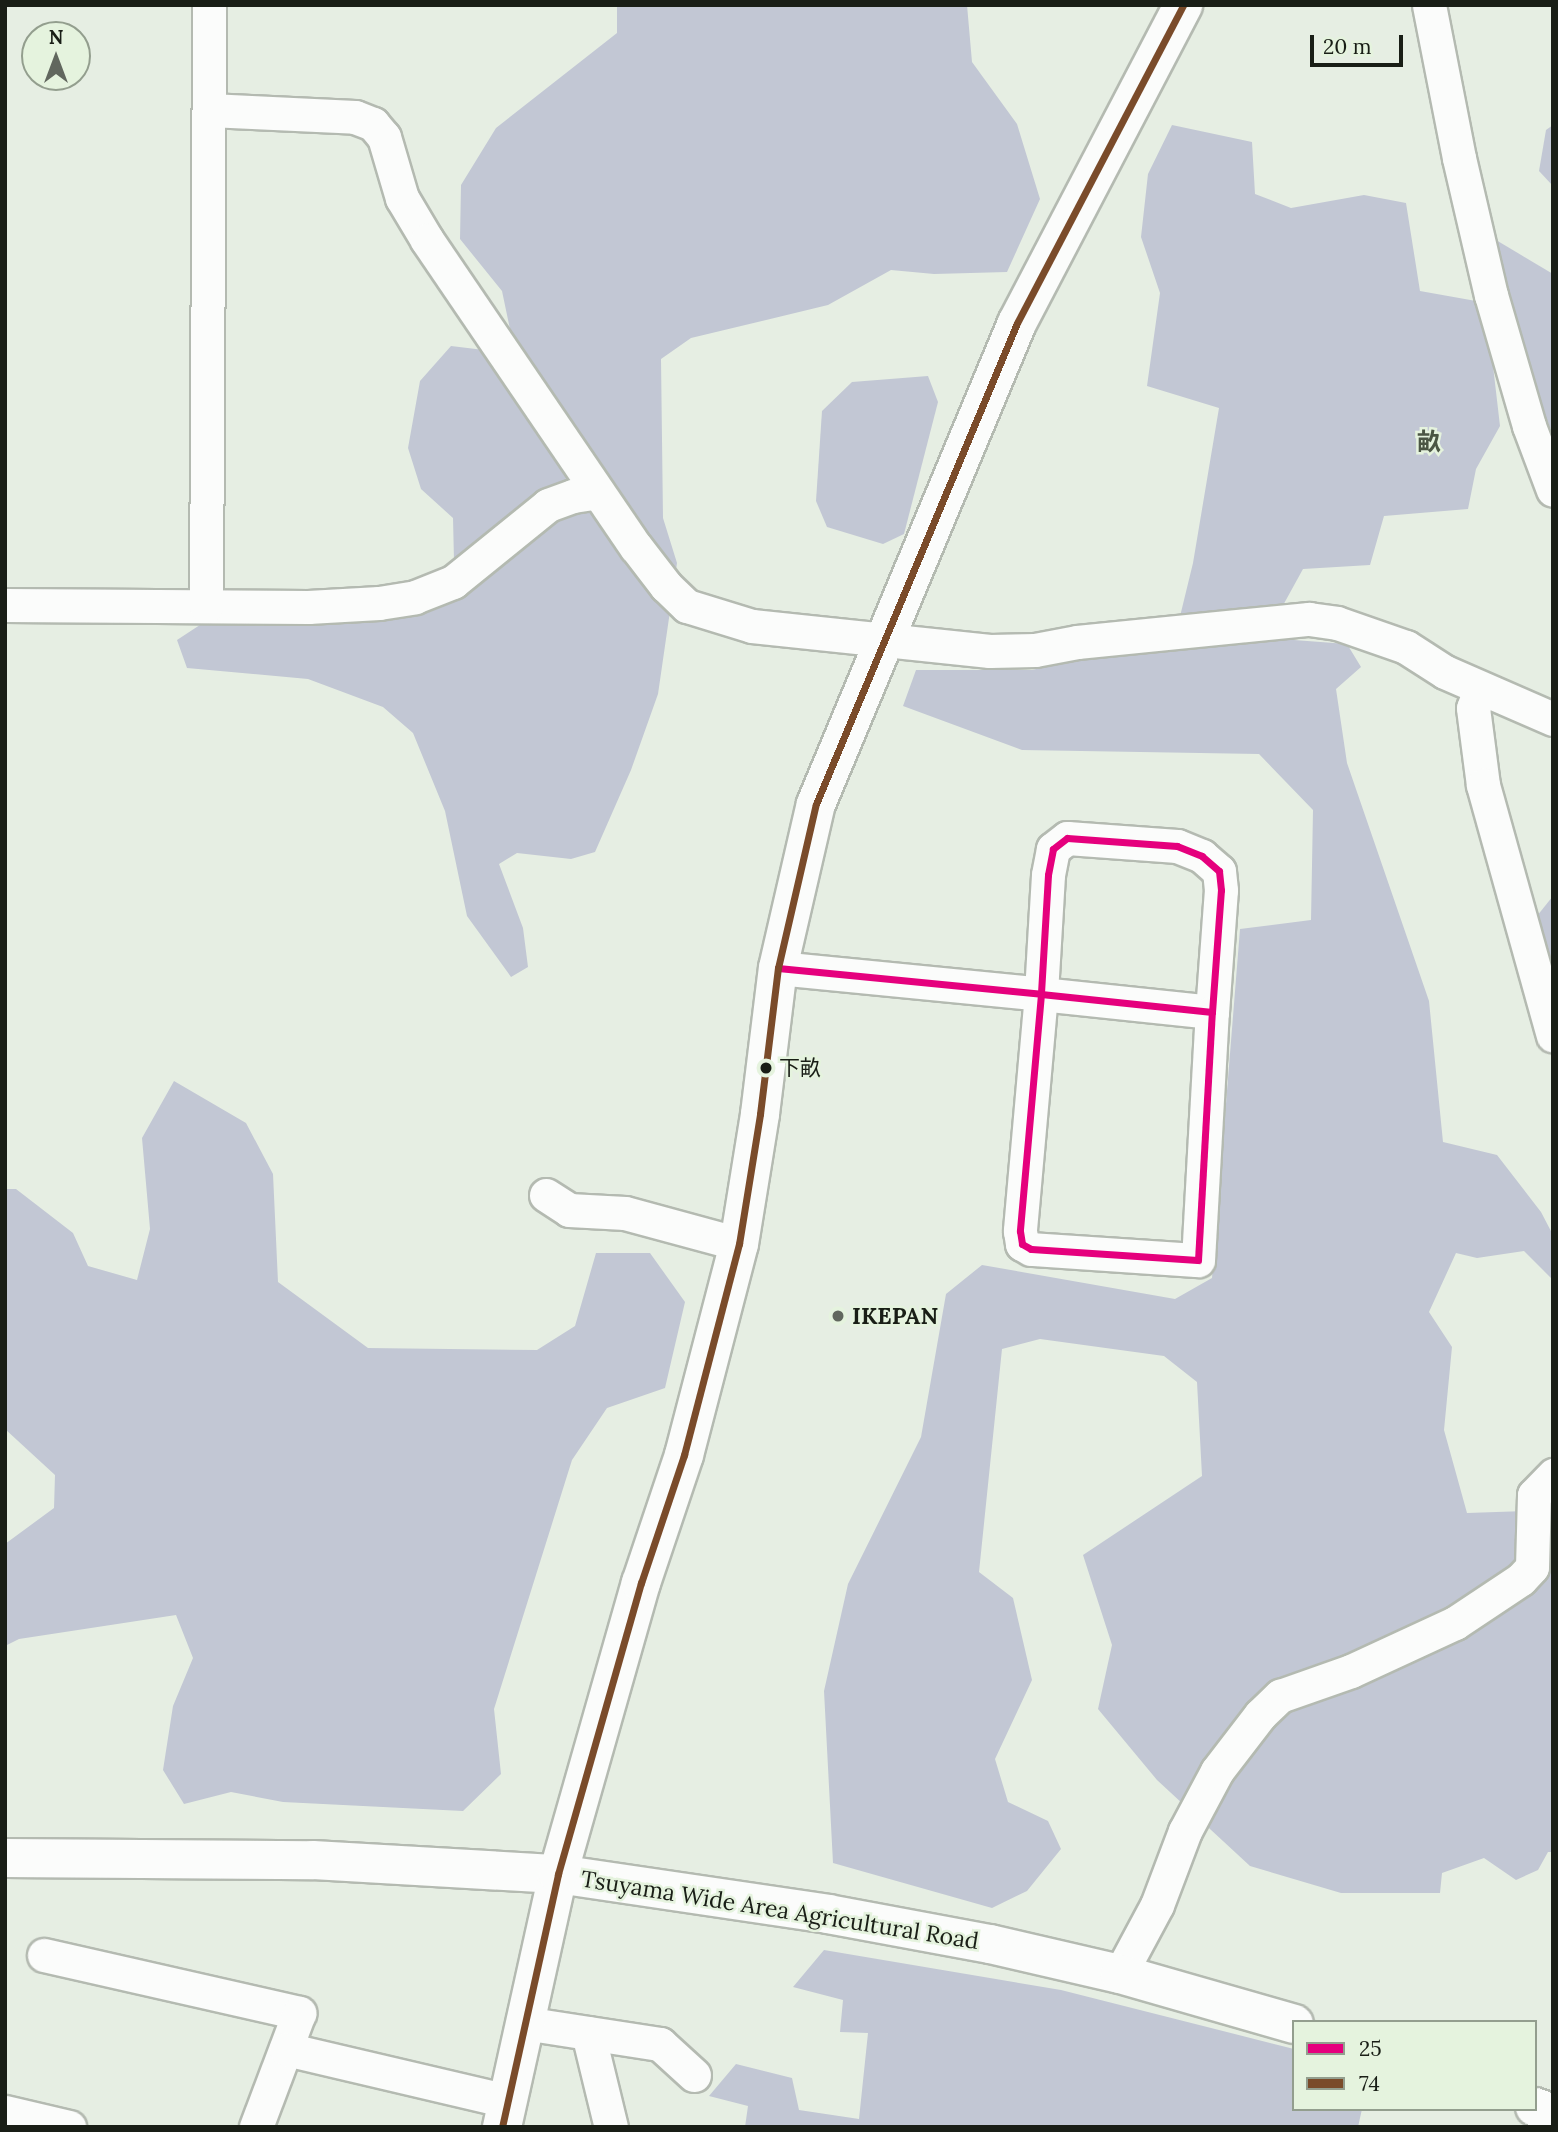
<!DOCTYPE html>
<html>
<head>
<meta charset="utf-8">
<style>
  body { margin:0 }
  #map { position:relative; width:1558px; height:2132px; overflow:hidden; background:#e6eee3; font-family:Lora,"Noto Sans JP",serif }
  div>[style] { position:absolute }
  .forest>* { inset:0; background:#c2c7d4 }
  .roads { filter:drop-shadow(2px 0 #b4bab1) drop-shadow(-2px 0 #b4bab1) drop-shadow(0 2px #b4bab1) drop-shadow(0 -2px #b4bab1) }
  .street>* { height:33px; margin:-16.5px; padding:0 16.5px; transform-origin:16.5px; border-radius:16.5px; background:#fbfcfb }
  .secondary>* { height:38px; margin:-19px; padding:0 19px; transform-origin:19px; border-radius:19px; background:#fbfcfb }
  .bus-1>* { height:7px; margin:-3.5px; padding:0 3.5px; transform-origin:3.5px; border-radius:3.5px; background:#e5007d }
  .bus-2>* { height:7px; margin:-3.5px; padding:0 3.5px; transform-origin:3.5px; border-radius:3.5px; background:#7a4b2a }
  .dots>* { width:19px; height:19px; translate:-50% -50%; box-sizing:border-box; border:4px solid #e5f3de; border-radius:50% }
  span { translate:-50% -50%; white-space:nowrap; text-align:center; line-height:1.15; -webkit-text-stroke:5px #e5f3de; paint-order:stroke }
  .bus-label { font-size:21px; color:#191e16 }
  .left { translate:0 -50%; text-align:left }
  .poi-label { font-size:23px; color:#191e16; font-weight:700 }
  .street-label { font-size:23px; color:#191e16 }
  .neighbourhood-label { font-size:24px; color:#4b5644; font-weight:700 }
  .frame { position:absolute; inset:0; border:7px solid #191e16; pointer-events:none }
  .legend { position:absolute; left:1292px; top:2020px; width:245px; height:91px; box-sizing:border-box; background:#e5f3de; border:2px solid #939e8e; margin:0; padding:9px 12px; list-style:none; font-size:21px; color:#191e16 }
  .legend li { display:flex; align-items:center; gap:14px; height:35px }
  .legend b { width:35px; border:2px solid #939e8e }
  .north { position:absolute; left:21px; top:21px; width:70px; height:70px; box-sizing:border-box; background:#e5f3de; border:2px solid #939e8e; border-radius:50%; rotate:0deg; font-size:19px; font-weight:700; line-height:28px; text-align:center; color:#191e16 }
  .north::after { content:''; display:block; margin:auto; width:24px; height:32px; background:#61675e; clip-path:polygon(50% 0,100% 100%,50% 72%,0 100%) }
  .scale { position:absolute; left:1310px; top:35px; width:93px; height:32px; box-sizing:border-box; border:4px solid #191e16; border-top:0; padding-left:9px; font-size:21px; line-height:24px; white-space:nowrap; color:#191e16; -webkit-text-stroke:5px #e5f3de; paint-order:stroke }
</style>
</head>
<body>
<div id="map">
  <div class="forest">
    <i style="clip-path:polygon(617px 5px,967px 5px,972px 62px,1017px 124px,1040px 199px,1007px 272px,934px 274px,891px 270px,828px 305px,691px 338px,661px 359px,663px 518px,677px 563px,658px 694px,631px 770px,595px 852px,571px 859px,517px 853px,499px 864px,523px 928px,528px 967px,511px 977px,467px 916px,445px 811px,413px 733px,383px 707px,308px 679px,187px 668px,177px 640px,209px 619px,391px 616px,454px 561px,453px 518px,421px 489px,408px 448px,420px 381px,451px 346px,484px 350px,511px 334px,502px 291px,460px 239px,461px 185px,496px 128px,617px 33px)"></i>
    <i style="clip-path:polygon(1172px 125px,1252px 142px,1255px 194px,1291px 208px,1364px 195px,1406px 203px,1420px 291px,1476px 301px,1490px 340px,1500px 426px,1476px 469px,1468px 509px,1384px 516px,1370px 565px,1303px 569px,1281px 609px,1294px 640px,1347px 644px,1361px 667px,1336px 689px,1347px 763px,1429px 1001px,1443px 1142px,1497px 1155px,1541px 1212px,1553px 1235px,1553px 1280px,1524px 1251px,1477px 1258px,1456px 1253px,1429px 1312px,1452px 1347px,1444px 1430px,1467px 1513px,1553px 1510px,1553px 1852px,1548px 1852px,1538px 1870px,1516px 1880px,1484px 1858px,1442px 1873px,1440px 1893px,1341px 1893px,1250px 1866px,1157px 1780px,1098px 1709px,1112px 1645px,1083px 1555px,1202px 1476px,1197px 1382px,1164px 1356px,1040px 1339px,1002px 1349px,979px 1572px,1013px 1598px,1032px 1680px,995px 1759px,1008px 1802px,1048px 1821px,1061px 1849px,1027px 1891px,992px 1908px,833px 1863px,824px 1691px,848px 1584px,921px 1437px,946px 1294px,982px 1265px,1175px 1299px,1212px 1278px,1240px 929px,1311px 920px,1313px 810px,1259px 754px,1022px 750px,903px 706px,916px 670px,1032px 670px,1175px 637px,1193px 563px,1219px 408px,1147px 386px,1160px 293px,1141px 237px,1148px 174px)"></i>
    <i style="clip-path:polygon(1553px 125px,1553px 186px,1539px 171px,1546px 130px)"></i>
    <i style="clip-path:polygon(1496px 240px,1553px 274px,1553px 435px,1530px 378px)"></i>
    <i style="clip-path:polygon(928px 376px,938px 402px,904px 534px,883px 544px,827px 527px,816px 501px,822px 411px,852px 382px)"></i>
    <i style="clip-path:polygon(1553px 896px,1553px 991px,1529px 926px)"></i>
    <i style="clip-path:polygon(174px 1081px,246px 1123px,273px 1174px,278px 1282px,368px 1348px,537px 1350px,575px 1326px,596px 1253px,650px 1253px,685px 1302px,665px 1388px,607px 1408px,572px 1460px,494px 1709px,501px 1774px,463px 1811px,283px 1802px,231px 1792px,184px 1804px,163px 1770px,173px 1706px,193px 1658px,176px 1615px,19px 1639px,5px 1646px,5px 1544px,54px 1508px,55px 1475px,5px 1429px,5px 1189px,16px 1189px,73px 1233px,88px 1266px,137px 1280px,150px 1229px,142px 1138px)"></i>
    <i style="clip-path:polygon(824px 1950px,1061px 1990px,1294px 2049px,1294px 2109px,1362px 2109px,1358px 2127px,745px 2127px,748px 2106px,709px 2096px,736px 2064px,792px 2078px,799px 2110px,859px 2119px,868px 2033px,840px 2032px,843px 2000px,793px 1987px)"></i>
  </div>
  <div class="roads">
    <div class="street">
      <i style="left:1429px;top:5px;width:156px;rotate:78.9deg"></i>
      <i style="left:1459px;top:158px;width:141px;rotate:76.9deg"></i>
      <i style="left:1491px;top:295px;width:136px;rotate:73.8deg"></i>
      <i style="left:1529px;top:426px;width:68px;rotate:69.4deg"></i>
      <i style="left:209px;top:110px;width:146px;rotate:2.7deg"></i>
      <i style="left:355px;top:117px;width:19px;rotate:21deg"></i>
      <i style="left:373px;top:124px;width:17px;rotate:50deg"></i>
      <i style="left:384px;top:137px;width:64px;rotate:73.6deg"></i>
      <i style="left:402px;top:198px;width:49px;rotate:59.2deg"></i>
      <i style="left:427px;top:240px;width:371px;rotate:55.8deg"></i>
      <i style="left:636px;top:547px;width:49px;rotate:52.4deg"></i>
      <i style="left:666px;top:586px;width:29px;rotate:44deg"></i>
      <i style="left:687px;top:606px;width:68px;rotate:17.1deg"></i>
      <i style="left:752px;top:626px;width:239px;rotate:6deg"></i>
      <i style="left:990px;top:651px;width:45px;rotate:-1.3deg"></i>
      <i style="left:1035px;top:650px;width:43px;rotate:-10.8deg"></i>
      <i style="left:1077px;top:642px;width:233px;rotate:-5.7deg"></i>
      <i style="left:1309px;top:619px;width:28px;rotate:8deg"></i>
      <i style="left:1337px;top:623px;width:73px;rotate:19.2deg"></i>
      <i style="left:1406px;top:647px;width:46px;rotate:32.7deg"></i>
      <i style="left:1445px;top:672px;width:118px;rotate:23.5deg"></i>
      <i style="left:5px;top:605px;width:303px;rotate:0.4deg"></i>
      <i style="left:308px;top:607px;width:71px;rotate:-3.2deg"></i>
      <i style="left:379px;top:603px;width:36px;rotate:-9deg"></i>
      <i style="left:415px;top:597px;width:41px;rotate:-21.5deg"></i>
      <i style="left:453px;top:582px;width:122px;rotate:-39deg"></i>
      <i style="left:548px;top:505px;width:27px;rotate:-20deg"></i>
      <i style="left:573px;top:496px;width:25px;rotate:-9deg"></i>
      <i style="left:206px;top:606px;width:601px;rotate:-89.71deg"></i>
      <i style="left:1480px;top:689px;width:20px;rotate:110deg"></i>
      <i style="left:1473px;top:708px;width:78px;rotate:82.6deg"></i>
      <i style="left:1483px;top:785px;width:260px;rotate:74.4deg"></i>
      <i style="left:778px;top:968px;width:264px;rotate:5.6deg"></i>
      <i style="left:1041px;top:994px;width:172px;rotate:6deg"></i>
      <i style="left:1212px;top:1012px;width:122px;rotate:-85.8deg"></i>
      <i style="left:1221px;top:890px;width:19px;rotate:-96deg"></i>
      <i style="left:1219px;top:871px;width:23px;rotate:-139deg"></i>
      <i style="left:1202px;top:856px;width:27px;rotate:-158deg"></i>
      <i style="left:1177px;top:846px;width:110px;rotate:-175.8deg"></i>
      <i style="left:1067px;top:838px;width:18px;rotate:142deg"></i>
      <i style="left:1053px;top:849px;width:26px;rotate:101deg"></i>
      <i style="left:1048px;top:875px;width:119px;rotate:93.4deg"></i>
      <i style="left:1041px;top:994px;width:238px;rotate:95.1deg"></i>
      <i style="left:1020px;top:1231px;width:13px;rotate:81deg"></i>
      <i style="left:1022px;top:1244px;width:10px;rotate:29deg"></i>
      <i style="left:1031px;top:1249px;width:167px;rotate:3.8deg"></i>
      <i style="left:1198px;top:1260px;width:248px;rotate:-86.8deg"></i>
      <i style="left:546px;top:1195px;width:27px;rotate:33deg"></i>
      <i style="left:569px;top:1210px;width:56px;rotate:3.1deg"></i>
      <i style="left:625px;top:1213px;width:118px;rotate:15.2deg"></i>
      <i style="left:44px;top:1955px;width:262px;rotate:12.8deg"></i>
      <i style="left:299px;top:2013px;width:122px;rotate:110.7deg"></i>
      <i style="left:1120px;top:1974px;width:78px;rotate:-61.8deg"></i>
      <i style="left:1157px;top:1905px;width:79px;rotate:-69.3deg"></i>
      <i style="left:1185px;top:1831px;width:68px;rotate:-61.9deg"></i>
      <i style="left:1217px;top:1771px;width:71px;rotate:-52.5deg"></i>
      <i style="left:1260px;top:1715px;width:28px;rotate:-44deg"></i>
      <i style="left:1280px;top:1696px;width:75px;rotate:-19.4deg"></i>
      <i style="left:1351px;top:1671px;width:115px;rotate:-24.8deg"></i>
      <i style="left:1455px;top:1623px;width:79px;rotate:-33.7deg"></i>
      <i style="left:1521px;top:1579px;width:16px;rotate:-47deg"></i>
      <i style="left:1532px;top:1567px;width:72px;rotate:-88.4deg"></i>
      <i style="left:1534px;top:1495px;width:28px;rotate:-46deg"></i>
      <i style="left:524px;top:2023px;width:138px;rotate:8.8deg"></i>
      <i style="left:660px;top:2044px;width:46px;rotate:42.4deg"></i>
      <i style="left:588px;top:2033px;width:97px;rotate:76.3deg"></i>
      <i style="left:286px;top:2049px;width:228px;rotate:13.2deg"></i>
      <i style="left:5px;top:2112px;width:66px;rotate:13.2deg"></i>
    </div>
    <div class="secondary">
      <i style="left:5px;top:1858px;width:308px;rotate:0.4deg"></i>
      <i style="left:313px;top:1860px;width:245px;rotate:3.3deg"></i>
      <i style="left:558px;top:1874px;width:273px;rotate:8.4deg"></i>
      <i style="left:828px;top:1914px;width:165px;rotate:10.5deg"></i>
      <i style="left:990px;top:1944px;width:133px;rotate:13deg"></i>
      <i style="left:1120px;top:1974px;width:181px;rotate:16deg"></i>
      <i style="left:1535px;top:2107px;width:19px;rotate:21deg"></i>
      <i style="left:502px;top:2127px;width:259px;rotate:-77.5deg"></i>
      <i style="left:558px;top:1874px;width:303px;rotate:-74.1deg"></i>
      <i style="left:641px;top:1583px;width:135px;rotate:-71.4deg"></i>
      <i style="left:684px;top:1455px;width:218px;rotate:-75.4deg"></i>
      <i style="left:739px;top:1244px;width:132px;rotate:-80.8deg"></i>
      <i style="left:760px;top:1114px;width:147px;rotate:-83deg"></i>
      <i style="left:778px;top:968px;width:168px;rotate:-77deg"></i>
      <i style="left:816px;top:804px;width:521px;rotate:-67.32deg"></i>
      <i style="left:1017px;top:323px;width:359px;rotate:-62.4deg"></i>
    </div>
  </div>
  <div class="bus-1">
    <i style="left:778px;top:968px;width:264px;rotate:5.6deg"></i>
    <i style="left:1041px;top:994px;width:172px;rotate:6deg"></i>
    <i style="left:1212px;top:1012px;width:122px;rotate:-85.8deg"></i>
    <i style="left:1221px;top:890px;width:19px;rotate:-96deg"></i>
    <i style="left:1219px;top:871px;width:23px;rotate:-139deg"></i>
    <i style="left:1202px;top:856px;width:27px;rotate:-158deg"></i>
    <i style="left:1177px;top:846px;width:110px;rotate:-175.8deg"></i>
    <i style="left:1067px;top:838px;width:18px;rotate:142deg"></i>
    <i style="left:1053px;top:849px;width:26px;rotate:101deg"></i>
    <i style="left:1048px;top:875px;width:119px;rotate:93.4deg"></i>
    <i style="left:1041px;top:994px;width:238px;rotate:95.1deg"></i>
    <i style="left:1020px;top:1231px;width:13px;rotate:81deg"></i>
    <i style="left:1022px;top:1244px;width:10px;rotate:29deg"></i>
    <i style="left:1031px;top:1249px;width:167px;rotate:3.8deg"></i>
    <i style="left:1198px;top:1260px;width:248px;rotate:-86.8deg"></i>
  </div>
  <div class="bus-2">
    <i style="left:502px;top:2127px;width:259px;rotate:-77.5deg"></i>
    <i style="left:558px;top:1874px;width:303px;rotate:-74.1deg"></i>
    <i style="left:641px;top:1583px;width:135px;rotate:-71.4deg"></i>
    <i style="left:684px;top:1455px;width:218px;rotate:-75.4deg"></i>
    <i style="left:739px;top:1244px;width:132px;rotate:-80.8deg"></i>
    <i style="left:760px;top:1114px;width:147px;rotate:-83deg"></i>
    <i style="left:778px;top:968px;width:168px;rotate:-77deg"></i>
    <i style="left:816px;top:804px;width:521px;rotate:-67.32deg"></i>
    <i style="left:1017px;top:323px;width:359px;rotate:-62.4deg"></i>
  </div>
  <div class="dots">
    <i style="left:766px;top:1068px;background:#191e16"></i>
    <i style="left:838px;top:1316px;background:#61675e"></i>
  </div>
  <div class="bus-label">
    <span class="left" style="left:779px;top:1068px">下畝</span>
  </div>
  <div class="poi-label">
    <span class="left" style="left:852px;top:1316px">IKEPAN</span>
  </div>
  <div class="street-label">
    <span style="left:780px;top:1910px;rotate:9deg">Tsuyama Wide Area Agricultural Road</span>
  </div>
  <div class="neighbourhood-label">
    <span style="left:1429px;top:442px">畝</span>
  </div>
  <div class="frame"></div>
  <ul class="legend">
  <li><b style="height:9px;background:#e5007d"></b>25</li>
  <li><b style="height:9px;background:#7a4b2a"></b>74</li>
  </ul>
  <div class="north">N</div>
  <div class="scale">20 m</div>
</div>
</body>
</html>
